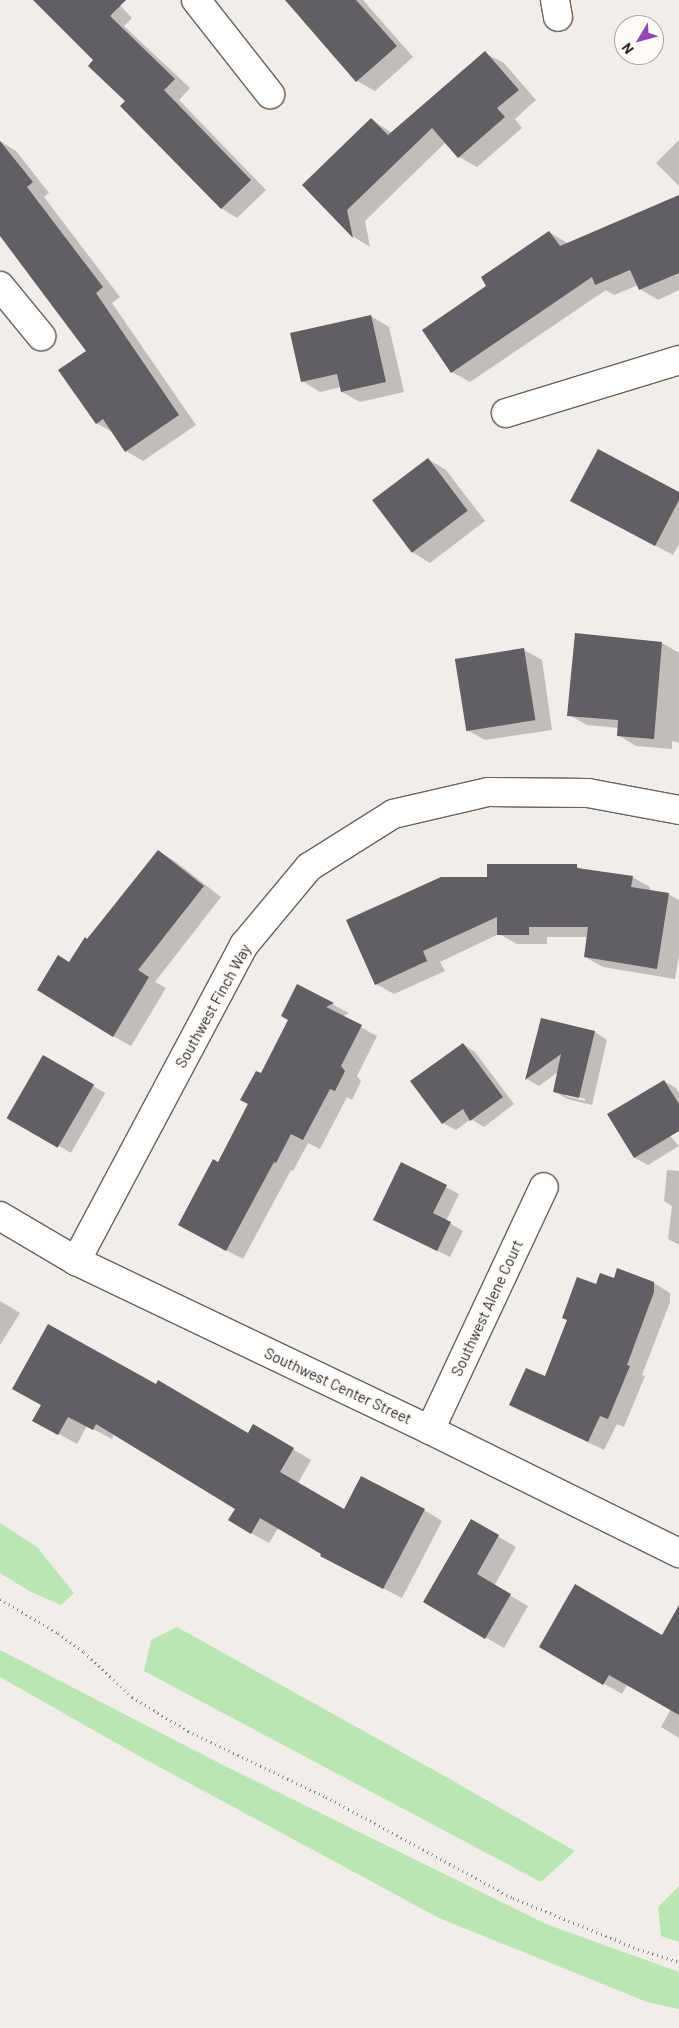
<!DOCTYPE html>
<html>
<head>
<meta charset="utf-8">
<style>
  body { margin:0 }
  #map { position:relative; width:679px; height:2028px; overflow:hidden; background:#f2ede8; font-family:Barlow,sans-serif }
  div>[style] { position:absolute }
  .green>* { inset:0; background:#bae6b3 }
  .shadow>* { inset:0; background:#0003; transform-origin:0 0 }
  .building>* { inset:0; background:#625f64; transform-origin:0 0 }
  .path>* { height:3px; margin-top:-1.5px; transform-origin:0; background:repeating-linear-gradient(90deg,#878480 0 1px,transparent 0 5px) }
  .roads { filter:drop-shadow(1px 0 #686460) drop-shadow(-1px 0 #686460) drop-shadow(0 1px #686460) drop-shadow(0 -1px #686460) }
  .street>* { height:28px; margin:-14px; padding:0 14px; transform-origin:14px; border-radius:14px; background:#fff }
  span { translate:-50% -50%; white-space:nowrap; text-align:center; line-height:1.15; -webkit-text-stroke:5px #fffbf6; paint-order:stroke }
  .street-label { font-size:15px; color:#2b2927 }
  .north { position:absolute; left:614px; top:15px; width:50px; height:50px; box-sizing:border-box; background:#fffbf6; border:1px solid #aaa7a3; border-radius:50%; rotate:233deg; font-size:14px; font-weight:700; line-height:20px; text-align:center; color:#2b2927 }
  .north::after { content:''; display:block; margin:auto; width:18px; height:22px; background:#9346b7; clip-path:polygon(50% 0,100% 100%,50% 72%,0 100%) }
</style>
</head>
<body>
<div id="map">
  <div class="green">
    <i style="clip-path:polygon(0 1523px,37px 1547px,74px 1593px,61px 1605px,31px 1592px,0 1573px)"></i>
    <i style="clip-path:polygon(177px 1627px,448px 1778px,575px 1851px,541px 1882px,144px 1671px,151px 1640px)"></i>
    <i style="clip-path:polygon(0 1650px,223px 1765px,546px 1924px,679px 1972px,679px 2009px,647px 2002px,439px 1918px,139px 1756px,0 1677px)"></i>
    <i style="clip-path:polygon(679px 1886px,679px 1942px,661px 1936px,658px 1907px)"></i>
  </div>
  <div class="shadow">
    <i style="clip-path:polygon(35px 0,115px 0,132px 18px,124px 26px,190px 88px,179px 100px,266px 190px,237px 218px,221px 208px,127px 101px,95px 60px)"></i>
    <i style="clip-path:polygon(286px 0,363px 0,413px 57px,375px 91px,357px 81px)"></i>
    <i style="clip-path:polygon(485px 53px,504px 63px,536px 100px,515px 119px,522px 128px,477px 167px,459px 157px,446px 142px,365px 221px,370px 247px,354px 237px,304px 185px,371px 119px,392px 133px)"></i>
    <i style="clip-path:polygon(679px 140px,679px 186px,656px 163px)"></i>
    <i style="clip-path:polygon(0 141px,16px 151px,49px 193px,44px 197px,120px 297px,112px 303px,196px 425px,143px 461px,126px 451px,114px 433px,96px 423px,88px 351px,0 207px)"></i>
    <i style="clip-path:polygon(679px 196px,679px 290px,658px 300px,640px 289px,638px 285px,614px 295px,606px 290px,470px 382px,452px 372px,488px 286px,549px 232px,569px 244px)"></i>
    <i style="clip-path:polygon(371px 316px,389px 327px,404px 392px,360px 402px,342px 392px,341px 387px,320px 392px,302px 381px)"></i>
    <i style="clip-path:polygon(428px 459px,446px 470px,485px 521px,430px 563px,412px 552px)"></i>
    <i style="clip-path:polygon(679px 493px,679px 544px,673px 555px,590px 511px)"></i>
    <i style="clip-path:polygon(662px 643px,679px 653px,679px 743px,672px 741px,672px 749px,636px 746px,618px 735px,619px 728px,587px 725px,569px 715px)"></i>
    <i style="clip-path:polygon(524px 650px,542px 660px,552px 730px,485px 740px,467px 730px)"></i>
    <i style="clip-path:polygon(158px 851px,176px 862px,221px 897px,155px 982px,166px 988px,131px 1046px,113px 1036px,88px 941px)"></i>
    <i style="clip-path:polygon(576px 866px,584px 870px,632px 877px,650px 887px,650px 891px,668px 894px,679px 900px,679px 955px,675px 979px,603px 967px,585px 957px,588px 937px,547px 937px,547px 944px,517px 944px,499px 934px,440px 962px,445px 971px,394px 994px,376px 984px,488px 879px)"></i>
    <i style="clip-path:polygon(298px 986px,349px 1013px,342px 1017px,377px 1036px,357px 1076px,361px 1081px,352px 1100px,347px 1097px,320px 1149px,308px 1143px,293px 1171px,291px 1170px,243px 1259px,196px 1234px,218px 1163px,290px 1020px)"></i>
    <i style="clip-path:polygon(evenodd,542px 1019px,595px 1032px,607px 1040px,592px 1105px,567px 1099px,554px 1091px,558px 1072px,539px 1086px,527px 1079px,542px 1019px,566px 1094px,585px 1099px,585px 1101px,566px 1096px,566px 1094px)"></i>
    <i style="clip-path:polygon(463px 1044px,475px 1052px,514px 1104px,484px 1127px,471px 1119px,456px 1130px,443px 1123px)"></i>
    <i style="left:43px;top:1057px;width:72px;height:69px;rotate:30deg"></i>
    <i style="clip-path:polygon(664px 1081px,676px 1088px,679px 1093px,679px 1114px,666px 1131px,679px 1146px,648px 1165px,635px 1158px,609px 1115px)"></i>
    <i style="clip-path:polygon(402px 1164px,459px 1194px,446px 1221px,463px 1231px,450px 1257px,387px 1226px)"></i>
    <i style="clip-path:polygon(667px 1170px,679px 1171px,679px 1245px,668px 1239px,672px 1206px,664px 1201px)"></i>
    <i style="clip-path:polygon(614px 1280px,654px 1283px,670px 1293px,670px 1302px,642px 1375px,645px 1376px,624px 1427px,617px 1424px,604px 1450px,511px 1405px,546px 1378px,569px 1321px,597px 1286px)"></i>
    <i style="clip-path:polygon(0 1301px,20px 1313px,0 1345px)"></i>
    <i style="clip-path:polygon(156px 1385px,249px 1434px,254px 1426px,311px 1460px,298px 1483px,345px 1511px,424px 1510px,442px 1521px,402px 1598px,340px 1566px,279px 1527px,269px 1543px,251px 1533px,236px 1508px,114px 1434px,112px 1439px,87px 1426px,77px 1444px,34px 1420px)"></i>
    <i style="clip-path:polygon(472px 1521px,516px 1547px,494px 1586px,528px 1606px,504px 1648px,425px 1602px)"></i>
    <i style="clip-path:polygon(662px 1636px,679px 1641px,679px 1738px,661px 1727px,671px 1709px,628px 1684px,622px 1694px,540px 1647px)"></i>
  </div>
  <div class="building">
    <i style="clip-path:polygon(33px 0,126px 0,110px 16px,175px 79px,164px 90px,251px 180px,221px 209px,120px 106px,125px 101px,88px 66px,93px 60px)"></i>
    <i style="clip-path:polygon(285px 0,356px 0,397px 46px,356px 82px)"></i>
    <i style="clip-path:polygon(485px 51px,519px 90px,497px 108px,505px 117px,458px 158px,432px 128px,347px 210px,353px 238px,302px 185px,371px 118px,388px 135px)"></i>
    <i style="clip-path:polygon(0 141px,33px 182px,27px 187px,103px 287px,96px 293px,179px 415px,125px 452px,103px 419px,96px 424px,58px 370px,86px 351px,0 236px)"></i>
    <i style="clip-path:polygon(679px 195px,679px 273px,639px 290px,630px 270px,595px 285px,592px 277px,451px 373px,422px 330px,486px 286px,481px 277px,549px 231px,560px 246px)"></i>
    <i style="clip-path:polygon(371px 315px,386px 382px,341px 392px,337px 374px,301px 382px,290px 333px)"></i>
    <i style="clip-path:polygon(598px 449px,679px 492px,679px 500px,655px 546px,570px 501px)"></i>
    <i style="left:428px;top:458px;width:66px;height:70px;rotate:53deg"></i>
    <i style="clip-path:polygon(575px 633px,662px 642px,654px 739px,617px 736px,618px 720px,567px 716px)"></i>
    <i style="left:524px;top:648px;width:73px;height:70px;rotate:81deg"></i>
    <i style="clip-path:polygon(158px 850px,204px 886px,138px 970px,149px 977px,113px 1037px,37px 990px,58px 955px,69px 962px,85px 937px,87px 939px)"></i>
    <i style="clip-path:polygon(487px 864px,577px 864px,577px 868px,633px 876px,631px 887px,669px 893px,657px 969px,584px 957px,588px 927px,529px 927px,529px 935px,497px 935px,497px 917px,423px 951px,427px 961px,375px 985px,346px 920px,441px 877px,487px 877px)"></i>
    <i style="clip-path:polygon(297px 984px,334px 1003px,326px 1007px,362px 1025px,341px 1066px,345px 1071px,335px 1091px,330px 1089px,303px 1140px,291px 1134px,276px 1163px,274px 1162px,226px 1251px,178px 1225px,213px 1159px,218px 1162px,248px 1104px,240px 1100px,256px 1071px,261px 1073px,288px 1020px,281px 1016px)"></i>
    <i style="clip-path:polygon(541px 1018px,595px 1031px,579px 1098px,553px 1092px,561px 1054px,525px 1080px)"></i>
    <i style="clip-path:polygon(463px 1043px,503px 1097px,470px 1121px,463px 1109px,442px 1124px,410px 1081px)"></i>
    <i style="left:43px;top:1055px;width:59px;height:73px;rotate:30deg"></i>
    <i style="clip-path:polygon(664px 1080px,679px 1104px,679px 1131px,634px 1158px,607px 1114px)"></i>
    <i style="clip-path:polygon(401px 1162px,447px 1185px,433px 1213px,451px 1222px,437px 1251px,373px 1220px)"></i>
    <i style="clip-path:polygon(617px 1268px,654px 1282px,654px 1292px,627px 1365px,630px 1366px,608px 1419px,600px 1416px,588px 1442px,509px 1405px,526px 1368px,545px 1376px,567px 1320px,562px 1318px,577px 1277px,596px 1284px,600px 1273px,614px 1278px)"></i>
    <i style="clip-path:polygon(48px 1324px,156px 1384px,158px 1380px,248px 1433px,253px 1424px,294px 1448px,280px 1472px,344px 1509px,361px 1476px,425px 1509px,383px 1589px,320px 1556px,321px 1554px,260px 1518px,251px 1534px,228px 1520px,235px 1509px,96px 1424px,93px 1430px,68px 1417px,58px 1435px,32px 1421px,41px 1405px,12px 1389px)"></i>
    <i style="clip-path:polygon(471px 1519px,499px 1535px,477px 1574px,511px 1594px,485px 1639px,423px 1602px)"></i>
    <i style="clip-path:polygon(575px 1584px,662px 1635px,679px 1605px,679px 1715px,609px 1675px,603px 1685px,539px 1647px)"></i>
  </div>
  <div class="path">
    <i style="left:0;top:1599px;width:67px;rotate:30.4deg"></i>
    <i style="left:58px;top:1633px;width:32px;rotate:36deg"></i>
    <i style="left:84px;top:1652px;width:66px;rotate:43.2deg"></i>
    <i style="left:132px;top:1697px;width:66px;rotate:31.3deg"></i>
    <i style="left:188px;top:1731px;width:153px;rotate:25.6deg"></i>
    <i style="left:326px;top:1797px;width:213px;rotate:28.4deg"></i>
    <i style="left:513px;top:1898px;width:135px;rotate:22.2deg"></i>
    <i style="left:638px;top:1949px;width:43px;rotate:17.6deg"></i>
  </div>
  <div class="roads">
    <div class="street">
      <i style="left:196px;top:0;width:120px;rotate:51.8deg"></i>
      <i style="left:555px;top:0;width:17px;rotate:80deg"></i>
      <i style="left:0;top:286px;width:65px;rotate:50.6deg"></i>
      <i style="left:506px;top:413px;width:181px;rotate:-17deg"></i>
      <i style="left:0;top:1216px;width:88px;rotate:30.6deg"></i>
      <i style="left:76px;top:1261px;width:392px;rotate:25.5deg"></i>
      <i style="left:430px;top:1430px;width:278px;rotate:26.3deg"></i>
      <i style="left:76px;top:1261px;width:358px;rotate:-62deg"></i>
      <i style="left:244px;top:945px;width:102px;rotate:-50.2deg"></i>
      <i style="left:309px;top:867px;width:99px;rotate:-32.2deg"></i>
      <i style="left:393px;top:814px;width:98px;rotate:-13deg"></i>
      <i style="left:488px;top:792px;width:100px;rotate:0.6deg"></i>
      <i style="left:588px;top:793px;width:93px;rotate:10.6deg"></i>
      <i style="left:430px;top:1430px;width:268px;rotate:-64.9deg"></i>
    </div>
  </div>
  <div class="street-label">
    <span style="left:213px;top:1006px;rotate:-61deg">Southwest Finch Way</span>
    <span style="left:487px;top:1308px;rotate:-65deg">Southwest Alene Court</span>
    <span style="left:338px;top:1386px;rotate:25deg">Southwest Center Street</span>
  </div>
  <div class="north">N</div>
</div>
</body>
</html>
